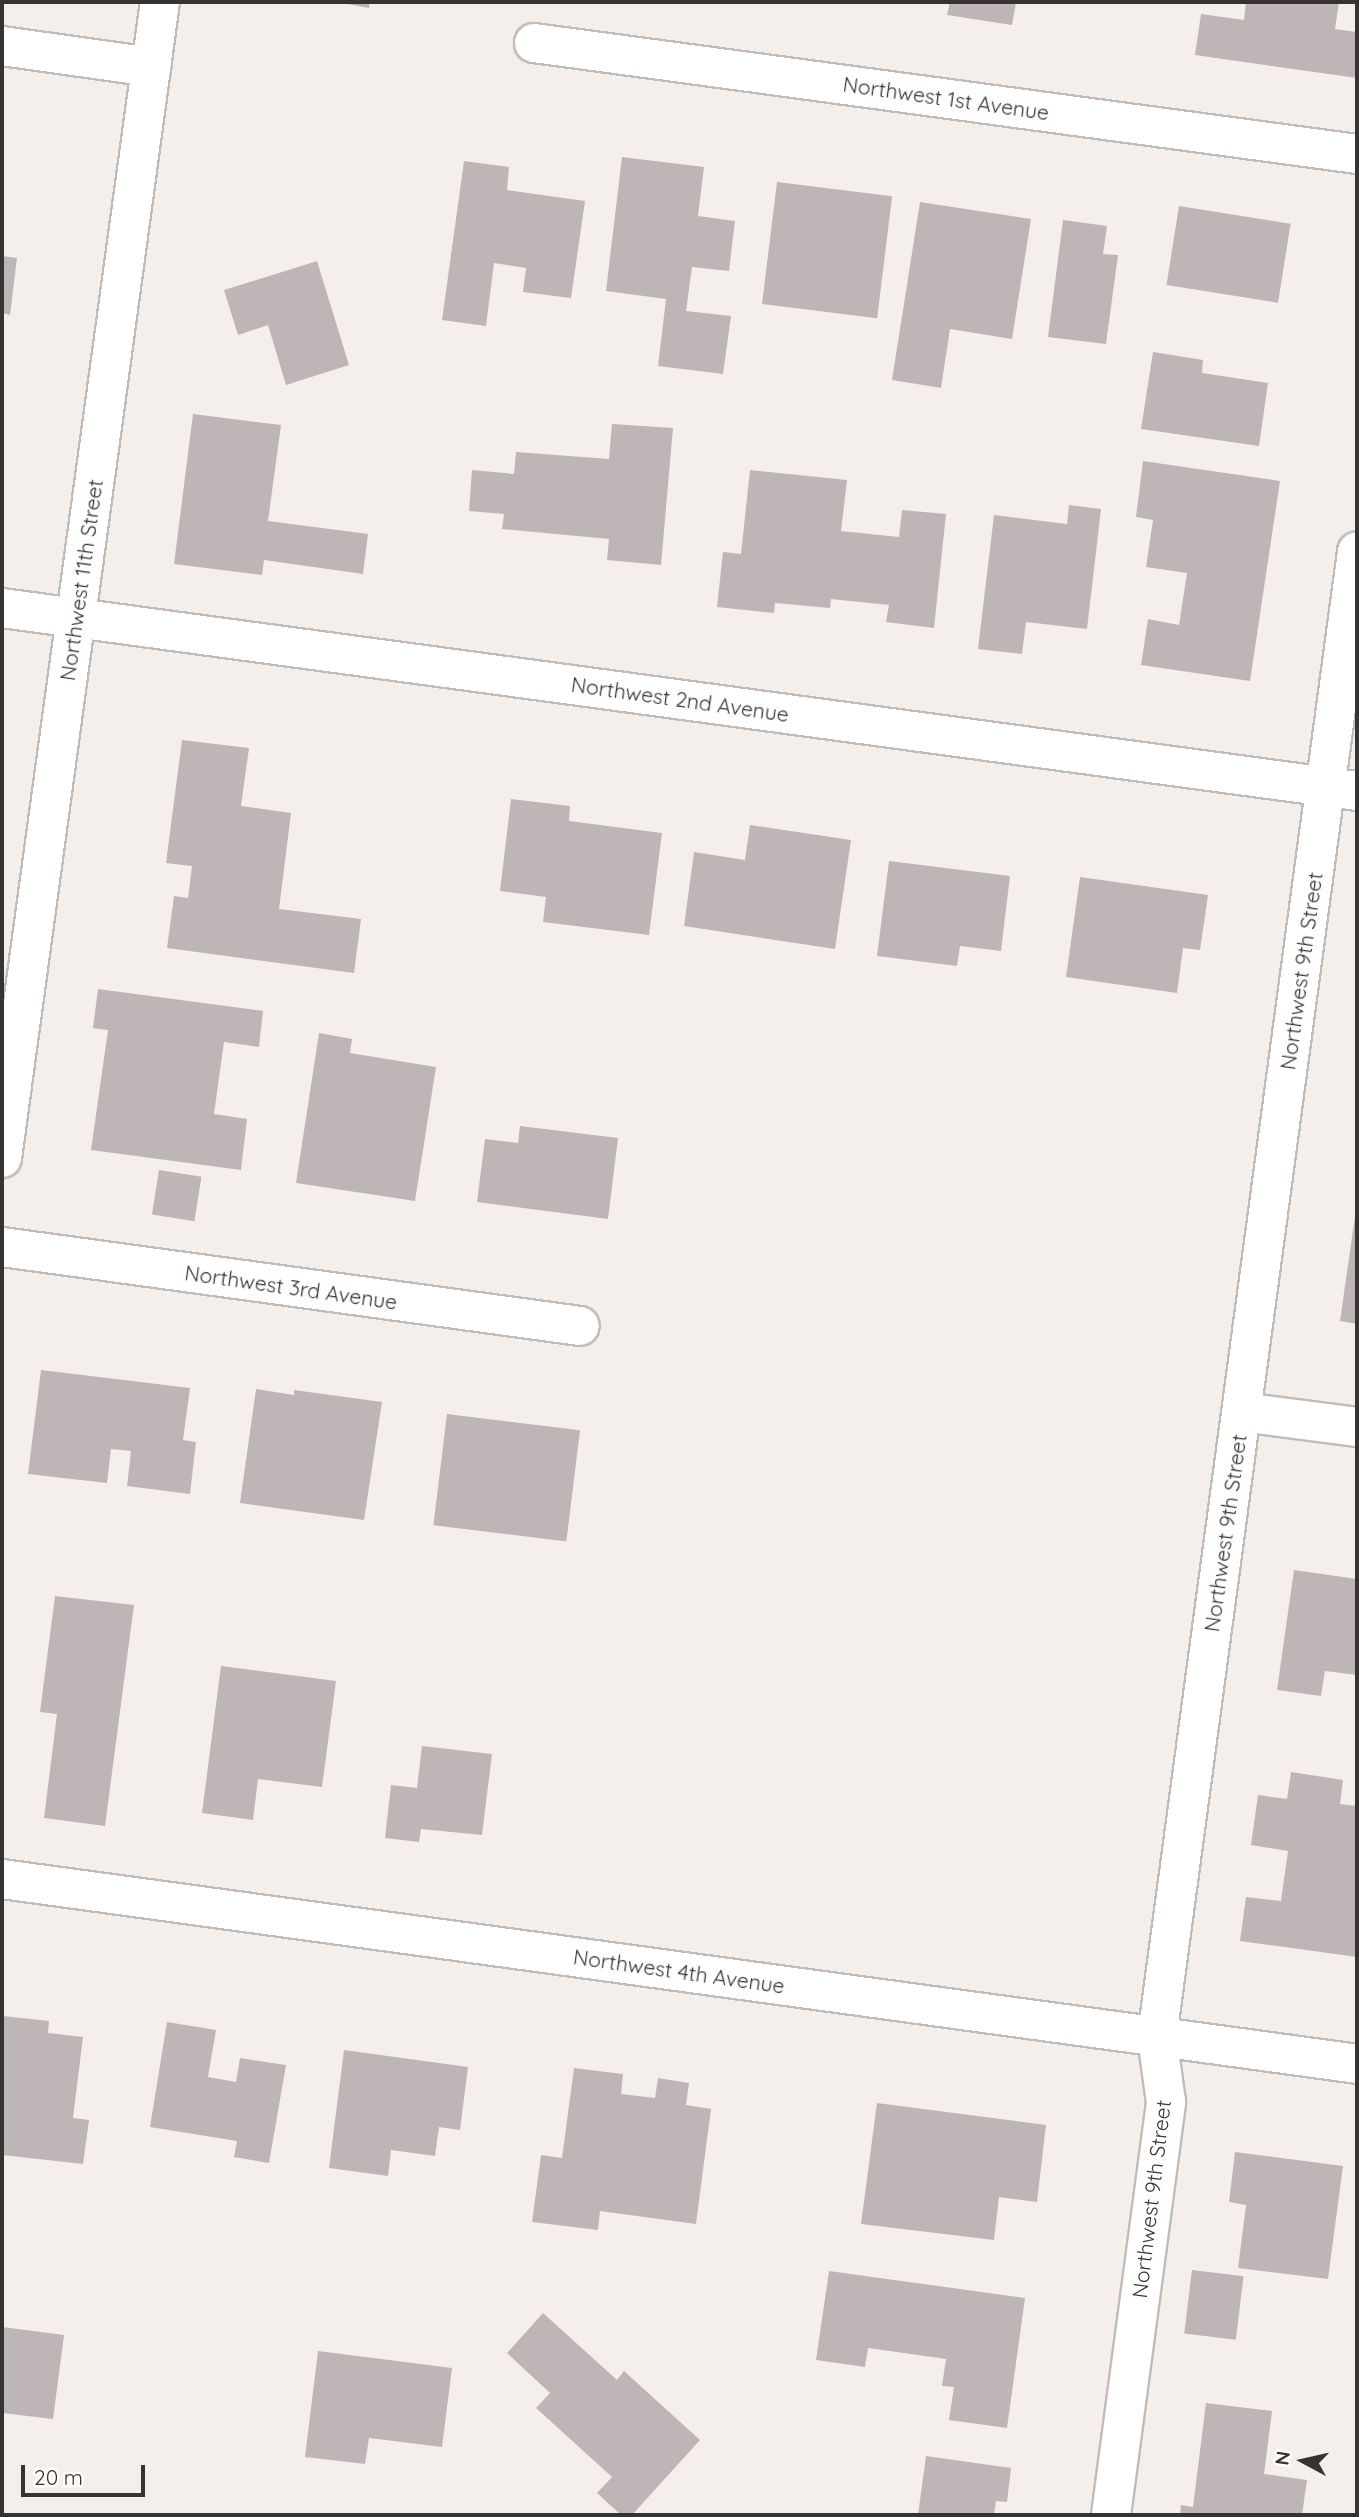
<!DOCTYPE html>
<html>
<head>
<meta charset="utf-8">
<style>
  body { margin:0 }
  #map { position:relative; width:1359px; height:2517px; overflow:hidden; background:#f5efeb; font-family:Quicksand,sans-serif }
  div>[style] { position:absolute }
  .building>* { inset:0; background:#beb6b6; transform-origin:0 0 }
  .roads { filter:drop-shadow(2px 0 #c2bcb8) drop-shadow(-2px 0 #c2bcb8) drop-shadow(0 2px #c2bcb8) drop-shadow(0 -2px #c2bcb8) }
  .minor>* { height:38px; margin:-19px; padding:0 19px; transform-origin:19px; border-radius:19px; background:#fff }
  span { translate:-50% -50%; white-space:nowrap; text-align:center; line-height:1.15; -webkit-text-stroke:7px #fffdfd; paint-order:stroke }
  .street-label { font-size:21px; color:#363432 }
  .frame { position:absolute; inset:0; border:4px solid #363432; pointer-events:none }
  .north { position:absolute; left:1268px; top:2426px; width:70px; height:70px; -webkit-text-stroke:5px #fffdfd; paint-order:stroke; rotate:278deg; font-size:19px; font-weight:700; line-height:28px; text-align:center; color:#363432 }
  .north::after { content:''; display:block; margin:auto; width:24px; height:32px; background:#363432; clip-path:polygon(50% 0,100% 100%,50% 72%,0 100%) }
  .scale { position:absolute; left:21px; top:2465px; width:124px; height:32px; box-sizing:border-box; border:4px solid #363432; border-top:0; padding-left:9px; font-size:21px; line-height:24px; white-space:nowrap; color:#363432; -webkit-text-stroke:5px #fffdfd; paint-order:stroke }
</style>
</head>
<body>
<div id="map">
  <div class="building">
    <i style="clip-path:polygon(337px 2px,370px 2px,369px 8px)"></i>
    <i style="clip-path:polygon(950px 2px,1016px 2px,1012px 25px,947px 15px)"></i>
    <i style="clip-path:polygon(1246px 2px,1339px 2px,1335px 29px,1357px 32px,1357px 78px,1195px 55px,1201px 14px,1244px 20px)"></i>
    <i style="clip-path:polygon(622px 157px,704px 167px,698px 216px,735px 221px,729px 271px,692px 267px,686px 311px,731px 316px,723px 374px,658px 366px,666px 299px,606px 291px)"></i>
    <i style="clip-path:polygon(464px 161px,509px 167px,507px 190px,585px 201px,571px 298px,523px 292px,526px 268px,494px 263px,486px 326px,442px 320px)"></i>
    <i style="left:777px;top:182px;width:116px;height:123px;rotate:7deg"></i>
    <i style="clip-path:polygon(920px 202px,1031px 219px,1012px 339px,950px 329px,941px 388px,892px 380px)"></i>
    <i style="left:1179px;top:206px;width:113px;height:80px;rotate:9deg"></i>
    <i style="clip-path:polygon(1063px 220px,1107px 226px,1103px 254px,1118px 255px,1106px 344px,1048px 337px)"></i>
    <i style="clip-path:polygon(2px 256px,17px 258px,10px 315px,2px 313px)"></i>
    <i style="clip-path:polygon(317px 261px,349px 365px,286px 385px,268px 325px,238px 335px,224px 290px)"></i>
    <i style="clip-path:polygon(1153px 352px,1203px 360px,1202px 373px,1268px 383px,1259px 446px,1141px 429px)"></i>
    <i style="clip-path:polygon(193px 414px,281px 425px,268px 521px,368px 534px,363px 574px,264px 560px,262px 575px,174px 564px)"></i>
    <i style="clip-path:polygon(612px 424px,673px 428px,661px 565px,607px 560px,609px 539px,502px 529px,504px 514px,469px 511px,472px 470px,514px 474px,516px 452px,609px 459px)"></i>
    <i style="clip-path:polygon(1143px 461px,1280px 481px,1250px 681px,1141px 665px,1148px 619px,1179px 625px,1187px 573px,1146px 567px,1153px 520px,1136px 517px)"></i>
    <i style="clip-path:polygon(750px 470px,847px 480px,841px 531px,899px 537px,902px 510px,946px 514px,934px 628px,886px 622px,889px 605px,831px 599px,830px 608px,775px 603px,774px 613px,717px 607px,723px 552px,741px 554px)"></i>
    <i style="clip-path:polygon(1069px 505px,1101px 509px,1087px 629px,1026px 622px,1022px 654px,978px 649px,994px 515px,1067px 524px)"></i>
    <i style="clip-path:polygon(182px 740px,249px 748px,241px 806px,291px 813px,279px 909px,361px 919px,354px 973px,167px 948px,174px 896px,188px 898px,192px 866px,166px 863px)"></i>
    <i style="clip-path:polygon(511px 799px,570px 806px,569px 821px,662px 833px,649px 935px,543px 922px,546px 897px,500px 891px)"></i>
    <i style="clip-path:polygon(750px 825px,851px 840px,835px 949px,684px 926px,694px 852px,745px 860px)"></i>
    <i style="clip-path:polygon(889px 861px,1010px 876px,1001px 951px,960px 946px,957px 966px,877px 956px)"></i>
    <i style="clip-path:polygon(1080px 877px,1208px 895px,1200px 950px,1183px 948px,1177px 993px,1066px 977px)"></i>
    <i style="clip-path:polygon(98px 989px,263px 1011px,259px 1047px,224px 1042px,214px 1114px,247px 1119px,241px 1170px,91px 1150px,108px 1030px,93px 1028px)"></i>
    <i style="clip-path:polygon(319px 1033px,352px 1039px,350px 1053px,436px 1067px,415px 1201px,296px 1183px)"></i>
    <i style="clip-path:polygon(520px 1126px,618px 1138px,608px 1219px,477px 1202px,485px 1139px,518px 1143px)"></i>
    <i style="left:159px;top:1170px;width:43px;height:45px;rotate:9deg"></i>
    <i style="clip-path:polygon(1356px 1209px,1357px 1209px,1357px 1324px,1340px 1321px)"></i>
    <i style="clip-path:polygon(41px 1370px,190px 1388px,183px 1440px,196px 1442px,190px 1494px,127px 1486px,131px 1451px,111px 1449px,107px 1483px,28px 1474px)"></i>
    <i style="clip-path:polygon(256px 1389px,294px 1395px,294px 1390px,382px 1402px,364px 1520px,240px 1503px)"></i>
    <i style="left:447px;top:1414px;width:134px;height:112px;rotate:7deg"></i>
    <i style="clip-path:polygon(1294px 1570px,1357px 1579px,1357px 1675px,1325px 1671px,1321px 1696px,1277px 1690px)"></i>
    <i style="clip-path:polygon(55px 1596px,134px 1605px,105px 1826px,44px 1818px,57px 1714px,40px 1712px)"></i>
    <i style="clip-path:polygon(221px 1666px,336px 1681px,322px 1787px,258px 1779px,253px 1820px,202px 1813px)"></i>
    <i style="clip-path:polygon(422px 1746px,492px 1754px,482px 1835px,421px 1829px,419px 1842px,385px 1838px,391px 1785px,417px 1788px)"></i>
    <i style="clip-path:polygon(1291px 1772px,1343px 1780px,1340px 1804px,1357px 1806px,1357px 1957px,1240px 1941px,1246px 1897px,1281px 1901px,1288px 1851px,1251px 1845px,1258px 1795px,1287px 1799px)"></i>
    <i style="clip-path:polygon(3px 2016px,49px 2021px,48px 2033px,83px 2037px,73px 2118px,89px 2120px,83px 2164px,2px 2155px)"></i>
    <i style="clip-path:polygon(167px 2022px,216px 2030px,208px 2077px,236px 2082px,240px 2058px,286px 2065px,269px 2163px,234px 2157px,237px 2141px,150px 2127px)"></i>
    <i style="clip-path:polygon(344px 2050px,468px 2067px,460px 2130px,439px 2127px,435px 2156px,391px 2150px,388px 2176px,329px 2168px)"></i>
    <i style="clip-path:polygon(574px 2068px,623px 2074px,621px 2094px,655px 2098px,658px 2078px,689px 2083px,686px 2105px,711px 2109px,696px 2224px,600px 2211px,598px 2230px,532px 2222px,541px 2155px,562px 2158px)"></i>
    <i style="clip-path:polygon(877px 2103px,1046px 2125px,1037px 2202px,999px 2197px,994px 2240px,861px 2224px)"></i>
    <i style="clip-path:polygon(1235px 2152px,1343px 2166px,1328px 2279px,1238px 2268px,1246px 2205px,1229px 2202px)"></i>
    <i style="left:1192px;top:2270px;width:52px;height:64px;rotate:7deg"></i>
    <i style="clip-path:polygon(829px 2271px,1025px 2298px,1007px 2428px,949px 2420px,954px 2387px,942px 2386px,946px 2359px,868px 2348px,865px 2367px,816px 2360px)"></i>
    <i style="clip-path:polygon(543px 2313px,617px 2380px,624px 2371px,700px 2440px,632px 2515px,621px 2515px,597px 2493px,612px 2477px,536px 2408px,550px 2393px,507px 2353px)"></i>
    <i style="clip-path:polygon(2px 2327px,64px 2335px,53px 2419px,2px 2413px)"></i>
    <i style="clip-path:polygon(318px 2351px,452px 2368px,442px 2447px,369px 2438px,365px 2464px,305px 2457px)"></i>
    <i style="clip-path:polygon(1206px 2403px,1272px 2411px,1264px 2474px,1307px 2480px,1302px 2515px,1180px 2515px,1181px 2505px,1193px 2507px)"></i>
    <i style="clip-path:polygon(926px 2456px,1011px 2468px,1007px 2502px,996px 2501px,994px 2515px,918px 2515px)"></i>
  </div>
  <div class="roads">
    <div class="minor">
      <i style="left:534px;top:43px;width:830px;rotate:7.68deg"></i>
      <i style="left:2px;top:46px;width:151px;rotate:8deg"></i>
      <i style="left:2px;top:608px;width:1367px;rotate:7.69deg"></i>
      <i style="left:2px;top:1158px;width:1167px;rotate:-82.22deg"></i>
      <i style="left:2px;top:1247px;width:583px;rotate:7.78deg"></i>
      <i style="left:1242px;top:1412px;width:116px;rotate:7.4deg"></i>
      <i style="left:2px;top:1879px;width:1368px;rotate:7.77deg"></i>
      <i style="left:1111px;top:2515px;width:417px;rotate:-82.4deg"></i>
      <i style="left:1166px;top:2102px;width:66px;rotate:-97.9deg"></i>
      <i style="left:1157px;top:2037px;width:1499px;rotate:-82.33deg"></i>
    </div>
  </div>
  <div class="street-label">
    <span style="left:946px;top:98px;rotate:8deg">Northwest 1st Avenue</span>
    <span style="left:81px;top:580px;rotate:-82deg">Northwest 11th Street</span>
    <span style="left:680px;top:699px;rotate:8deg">Northwest 2nd Avenue</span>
    <span style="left:1301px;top:971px;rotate:-82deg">Northwest 9th Street</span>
    <span style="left:291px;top:1287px;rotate:8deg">Northwest 3rd Avenue</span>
    <span style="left:1225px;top:1533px;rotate:-82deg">Northwest 9th Street</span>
    <span style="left:679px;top:1971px;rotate:8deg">Northwest 4th Avenue</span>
    <span style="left:1151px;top:2199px;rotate:-83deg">Northwest 9th Street</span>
  </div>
  <div class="frame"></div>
  <div class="north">N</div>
  <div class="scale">20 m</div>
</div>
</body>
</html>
